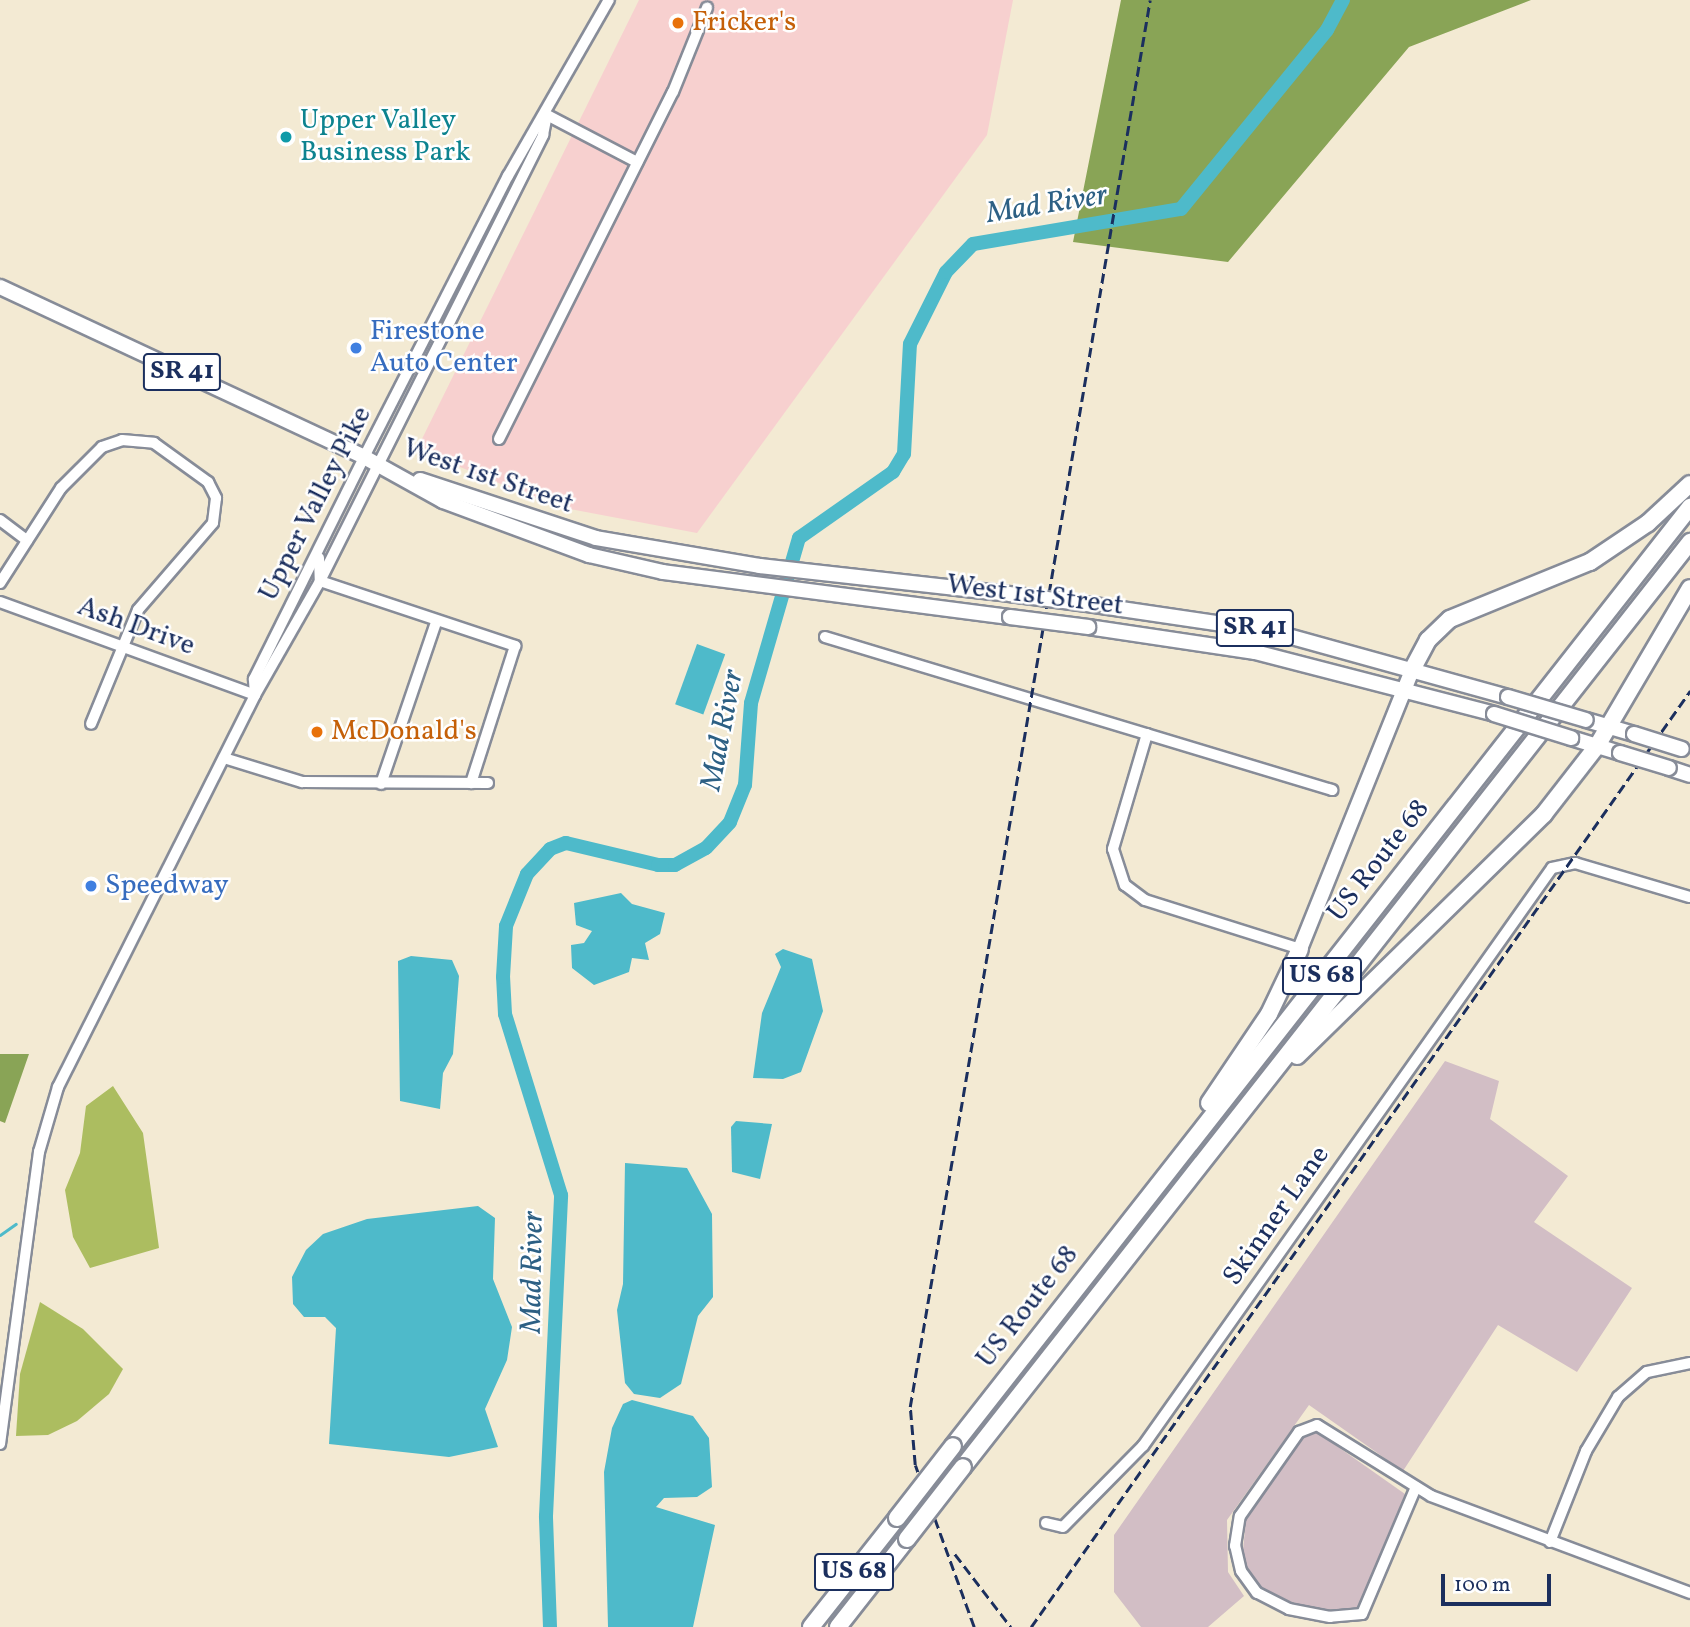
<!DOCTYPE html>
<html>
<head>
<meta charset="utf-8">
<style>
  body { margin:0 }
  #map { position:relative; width:1690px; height:1627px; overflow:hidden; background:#f3ead3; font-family:Vollkorn,serif }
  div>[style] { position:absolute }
  .built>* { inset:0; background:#f7d0cf }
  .industrial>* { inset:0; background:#d2bec5 }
  .green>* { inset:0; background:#acbd60 }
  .forest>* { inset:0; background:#89a456 }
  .water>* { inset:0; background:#4ebaca; transform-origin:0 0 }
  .stream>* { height:2.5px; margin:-1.25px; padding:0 1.25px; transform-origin:1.25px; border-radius:1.25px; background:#4ebaca }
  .river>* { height:14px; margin:-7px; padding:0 7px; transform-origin:7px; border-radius:7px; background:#4ebaca }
  .roads { filter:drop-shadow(2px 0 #878c98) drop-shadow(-2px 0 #878c98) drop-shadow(0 2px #878c98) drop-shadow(0 -2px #878c98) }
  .minor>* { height:10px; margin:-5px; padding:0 5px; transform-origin:5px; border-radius:5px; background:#fff }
  .major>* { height:14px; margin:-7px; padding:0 7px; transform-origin:7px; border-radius:7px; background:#fff }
  .highway>* { height:16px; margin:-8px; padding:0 8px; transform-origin:8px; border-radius:8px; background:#fff }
  .rail>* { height:2.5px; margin-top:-1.25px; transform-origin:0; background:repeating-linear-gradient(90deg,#1b2f5e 0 10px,transparent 0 15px) }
  .bridges { filter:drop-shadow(2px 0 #878c98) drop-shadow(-2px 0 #878c98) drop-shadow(0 2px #878c98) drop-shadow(0 -2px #878c98) }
  .major-bridge>* { height:14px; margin:-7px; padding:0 7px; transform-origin:7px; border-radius:7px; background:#fff }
  .highway-bridge>* { height:16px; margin:-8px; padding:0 8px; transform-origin:8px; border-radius:8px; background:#fff }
  .dots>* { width:19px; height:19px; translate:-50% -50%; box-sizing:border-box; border:4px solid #fff; border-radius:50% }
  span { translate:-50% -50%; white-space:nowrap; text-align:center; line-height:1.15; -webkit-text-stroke:5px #fff; paint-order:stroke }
  .shield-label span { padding:2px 5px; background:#fff; border:2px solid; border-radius:5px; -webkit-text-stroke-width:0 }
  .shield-label { font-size:26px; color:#1b2f5e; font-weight:700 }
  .food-label { font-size:28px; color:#c56008 }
  .left { translate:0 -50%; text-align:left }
  .culture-label { font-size:28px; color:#0d838f }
  .shop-label { font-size:28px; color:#366cbe }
  .street-label { font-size:28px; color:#1b2f5e }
  .water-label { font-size:30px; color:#2d6084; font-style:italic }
  .scale { position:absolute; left:1441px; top:1574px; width:110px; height:32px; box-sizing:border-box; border:4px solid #1b2f5e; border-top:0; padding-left:9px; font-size:21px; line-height:24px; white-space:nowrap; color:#1b2f5e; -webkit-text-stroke:5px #fff; paint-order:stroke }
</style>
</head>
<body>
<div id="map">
  <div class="built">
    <i style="clip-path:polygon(639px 0,1013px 0,987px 135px,697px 533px,554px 506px,417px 449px)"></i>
  </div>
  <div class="industrial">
    <i style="clip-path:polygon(1445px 1061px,1499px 1081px,1490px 1119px,1568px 1176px,1534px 1222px,1632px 1288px,1577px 1372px,1498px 1325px,1403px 1471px,1309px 1405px,1227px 1520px,1228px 1572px,1244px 1596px,1208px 1627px,1141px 1627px,1114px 1592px,1114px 1535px)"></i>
    <i style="clip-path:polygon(1314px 1430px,1405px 1494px,1359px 1609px,1317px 1609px,1274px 1597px,1253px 1582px,1242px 1560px,1246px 1520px,1296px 1444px)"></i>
  </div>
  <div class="green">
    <i style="clip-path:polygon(113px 1086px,143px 1133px,159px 1248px,90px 1268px,73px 1237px,65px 1190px,80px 1153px,86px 1106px)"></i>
    <i style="clip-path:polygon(40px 1302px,83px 1329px,123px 1369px,109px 1394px,77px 1421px,48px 1435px,16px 1436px,20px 1374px)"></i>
  </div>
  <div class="forest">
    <i style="clip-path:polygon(1121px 0,1531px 0,1409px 47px,1228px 262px,1073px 242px)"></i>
    <i style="clip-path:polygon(0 1054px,29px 1054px,5px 1123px,0 1121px)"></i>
  </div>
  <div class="water">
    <i style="left:697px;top:644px;width:30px;height:64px;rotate:20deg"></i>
    <i style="clip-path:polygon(621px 893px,632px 904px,665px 913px,660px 934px,645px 943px,649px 960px,632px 958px,629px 972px,594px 985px,572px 968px,571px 945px,584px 943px,592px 931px,576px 925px,574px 903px)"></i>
    <i style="clip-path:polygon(783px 949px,812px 959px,823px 1011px,801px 1072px,783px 1079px,753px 1078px,762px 1013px,781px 967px,775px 954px)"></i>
    <i style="clip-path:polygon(411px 956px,452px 960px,459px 976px,453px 1054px,443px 1073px,440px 1109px,400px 1101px,398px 961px)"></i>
    <i style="clip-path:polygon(736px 1121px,772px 1124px,760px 1179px,732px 1172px,731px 1127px)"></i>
    <i style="clip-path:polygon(625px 1163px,687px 1168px,712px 1214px,713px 1297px,698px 1316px,681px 1384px,660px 1398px,634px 1394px,625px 1383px,617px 1310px,623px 1284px)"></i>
    <i style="clip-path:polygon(478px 1206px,495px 1218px,493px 1279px,512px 1327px,507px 1360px,485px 1409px,498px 1447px,449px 1457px,329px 1444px,336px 1328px,325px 1317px,304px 1317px,293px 1304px,292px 1277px,306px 1250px,323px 1234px,367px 1219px)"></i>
    <i style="clip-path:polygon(632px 1400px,693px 1416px,709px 1438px,712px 1487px,697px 1497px,664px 1498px,656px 1507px,715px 1525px,693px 1627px,608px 1627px,604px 1472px,612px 1428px,623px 1404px)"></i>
  </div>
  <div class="stream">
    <i style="left:0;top:1235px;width:19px;rotate:-35deg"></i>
  </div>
  <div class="river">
    <i style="left:550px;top:1627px;width:111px;rotate:-92.1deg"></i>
    <i style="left:546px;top:1516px;width:321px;rotate:-87.3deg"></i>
    <i style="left:561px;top:1195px;width:189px;rotate:-107.2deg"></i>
    <i style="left:505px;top:1014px;width:37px;rotate:-93deg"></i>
    <i style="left:503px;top:977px;width:51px;rotate:-86.6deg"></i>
    <i style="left:506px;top:926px;width:56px;rotate:-68deg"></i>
    <i style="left:527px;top:874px;width:34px;rotate:-47deg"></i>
    <i style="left:550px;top:849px;width:17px;rotate:-21deg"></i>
    <i style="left:566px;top:843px;width:95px;rotate:13.4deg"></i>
    <i style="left:658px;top:865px;width:17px"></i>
    <i style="left:675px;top:865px;width:35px;rotate:-29deg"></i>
    <i style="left:706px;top:848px;width:35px;rotate:-47deg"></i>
    <i style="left:730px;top:822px;width:40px;rotate:-68deg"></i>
    <i style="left:745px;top:785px;width:82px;rotate:-85.8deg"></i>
    <i style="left:751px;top:703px;width:172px;rotate:-73.8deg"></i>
    <i style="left:799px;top:538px;width:115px;rotate:-35.1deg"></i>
    <i style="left:893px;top:472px;width:21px;rotate:-59deg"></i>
    <i style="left:904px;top:454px;width:110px;rotate:-86.9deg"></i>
    <i style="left:910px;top:344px;width:80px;rotate:-63.4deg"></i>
    <i style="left:946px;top:272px;width:39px;rotate:-46deg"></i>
    <i style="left:973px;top:244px;width:211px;rotate:-9.6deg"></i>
    <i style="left:1181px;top:209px;width:231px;rotate:-50.8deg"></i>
    <i style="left:1327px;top:30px;width:34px;rotate:-62deg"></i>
  </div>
  <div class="roads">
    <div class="minor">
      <i style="left:547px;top:115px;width:102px;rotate:27.6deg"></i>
      <i style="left:499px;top:439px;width:388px;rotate:-63.4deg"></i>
      <i style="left:673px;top:92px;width:91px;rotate:-68deg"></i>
      <i style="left:0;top:520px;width:34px;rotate:37deg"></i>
      <i style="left:319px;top:558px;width:23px;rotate:88deg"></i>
      <i style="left:320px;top:581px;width:206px;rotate:18.4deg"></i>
      <i style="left:515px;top:646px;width:144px;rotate:107.8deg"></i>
      <i style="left:0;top:583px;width:113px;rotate:-57.3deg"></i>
      <i style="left:61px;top:488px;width:58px;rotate:-45deg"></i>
      <i style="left:102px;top:447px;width:21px;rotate:-19deg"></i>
      <i style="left:122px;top:440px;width:32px;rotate:5deg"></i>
      <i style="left:154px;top:443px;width:67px;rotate:35.8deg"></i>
      <i style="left:208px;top:482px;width:18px;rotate:63deg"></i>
      <i style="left:216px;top:498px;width:25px;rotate:97deg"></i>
      <i style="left:213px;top:523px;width:115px;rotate:130.8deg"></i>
      <i style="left:138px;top:610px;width:123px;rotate:112.4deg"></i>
      <i style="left:0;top:602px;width:271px;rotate:20deg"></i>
      <i style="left:825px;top:637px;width:530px;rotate:16.79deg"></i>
      <i style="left:255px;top:695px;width:16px;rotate:-94deg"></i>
      <i style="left:254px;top:679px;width:248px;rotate:-63.6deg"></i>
      <i style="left:364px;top:457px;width:316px;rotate:-62.9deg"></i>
      <i style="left:508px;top:176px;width:203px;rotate:-60.2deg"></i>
      <i style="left:1147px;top:734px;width:120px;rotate:106.5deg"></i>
      <i style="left:1113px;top:849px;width:38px;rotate:72deg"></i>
      <i style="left:1125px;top:885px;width:25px;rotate:37deg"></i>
      <i style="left:1145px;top:900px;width:163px;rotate:17.5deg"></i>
      <i style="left:224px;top:758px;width:82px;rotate:17.1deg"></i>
      <i style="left:302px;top:782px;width:186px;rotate:0.3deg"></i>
      <i style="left:381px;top:784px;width:171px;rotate:-71.2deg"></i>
      <i style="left:0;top:1444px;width:295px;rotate:-82.4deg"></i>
      <i style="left:39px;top:1152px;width:68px;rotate:-73.7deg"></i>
      <i style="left:58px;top:1087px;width:439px;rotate:-63.3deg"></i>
      <i style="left:255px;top:695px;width:131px;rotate:-60.3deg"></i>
      <i style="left:320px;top:581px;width:499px;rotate:-63.4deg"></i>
      <i style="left:543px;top:135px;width:20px;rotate:-79deg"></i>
      <i style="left:1416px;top:1487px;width:138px;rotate:113deg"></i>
      <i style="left:1362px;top:1614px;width:32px;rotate:175deg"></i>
      <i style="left:1330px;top:1617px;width:42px;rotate:-169deg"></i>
      <i style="left:1289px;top:1609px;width:36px;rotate:-153deg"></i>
      <i style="left:1257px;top:1593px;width:27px;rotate:-126deg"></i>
      <i style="left:1241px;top:1571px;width:26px;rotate:-103deg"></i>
      <i style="left:1235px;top:1546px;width:30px;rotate:-81deg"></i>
      <i style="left:1240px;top:1516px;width:103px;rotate:-54.9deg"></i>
      <i style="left:1299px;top:1432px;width:19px;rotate:-21deg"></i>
      <i style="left:1317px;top:1425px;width:134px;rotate:31.9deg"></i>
      <i style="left:1431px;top:1496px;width:277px;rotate:20.5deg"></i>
      <i style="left:1046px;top:1523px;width:17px;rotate:13deg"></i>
      <i style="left:1063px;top:1527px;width:114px;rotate:-45.4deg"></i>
      <i style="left:1143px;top:1446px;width:708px;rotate:-54.72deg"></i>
      <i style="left:1552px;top:868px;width:24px;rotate:-12deg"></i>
      <i style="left:1575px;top:863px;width:120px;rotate:16.5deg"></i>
      <i style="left:1550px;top:1542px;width:98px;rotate:-68.4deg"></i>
      <i style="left:1586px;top:1451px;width:63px;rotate:-59.3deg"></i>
      <i style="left:1618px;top:1397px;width:38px;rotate:-41deg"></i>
      <i style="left:1647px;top:1372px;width:44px;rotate:-11.8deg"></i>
    </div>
    <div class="major">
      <i style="left:0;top:287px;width:402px;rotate:25deg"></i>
      <i style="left:364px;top:457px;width:90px;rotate:29.1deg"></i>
      <i style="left:443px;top:501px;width:156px;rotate:20.3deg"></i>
      <i style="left:589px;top:555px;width:76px;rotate:12.9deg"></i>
      <i style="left:663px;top:572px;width:350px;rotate:7.4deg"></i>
      <i style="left:420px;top:480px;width:185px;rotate:18.2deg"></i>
      <i style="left:596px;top:538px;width:166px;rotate:9.7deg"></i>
      <i style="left:760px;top:566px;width:251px;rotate:6.4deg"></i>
      <i style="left:1094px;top:605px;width:178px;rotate:8.4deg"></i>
      <i style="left:1270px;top:631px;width:247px;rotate:15.5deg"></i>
      <i style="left:1088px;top:627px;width:169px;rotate:8.5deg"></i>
      <i style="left:1255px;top:652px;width:247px;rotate:14.5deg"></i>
      <i style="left:1586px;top:720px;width:50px;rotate:16.3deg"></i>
      <i style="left:1571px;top:738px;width:51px;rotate:17deg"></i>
      <i style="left:1669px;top:768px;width:22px;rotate:18deg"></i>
      <i style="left:1300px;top:949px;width:301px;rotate:-68.1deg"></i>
    </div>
    <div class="highway">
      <i style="left:1412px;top:670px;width:34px;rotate:-62deg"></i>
      <i style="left:1428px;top:640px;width:30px;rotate:-44deg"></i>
      <i style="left:1450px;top:619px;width:151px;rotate:-22.2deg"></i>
      <i style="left:1590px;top:562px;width:70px;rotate:-33.9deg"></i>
      <i style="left:1648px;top:523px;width:57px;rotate:-42.9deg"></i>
      <i style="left:1297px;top:1056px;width:346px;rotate:-44.4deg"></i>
      <i style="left:1544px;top:814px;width:86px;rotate:-52.1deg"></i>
      <i style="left:1597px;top:746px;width:183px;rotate:-59.5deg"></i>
      <i style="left:1209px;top:1103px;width:107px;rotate:-56deg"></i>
      <i style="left:1269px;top:1014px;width:72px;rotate:-64.5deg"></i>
      <i style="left:953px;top:1446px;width:1194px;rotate:-51.87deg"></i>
      <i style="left:963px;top:1467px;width:1177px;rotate:-51.83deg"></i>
      <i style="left:811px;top:1627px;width:139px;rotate:-51.7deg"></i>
      <i style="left:838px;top:1627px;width:112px;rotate:-51.9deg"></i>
    </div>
  </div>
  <div class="rail">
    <i style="left:955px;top:1554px;width:92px;rotate:52.5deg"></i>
    <i style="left:974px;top:1627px;width:172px;rotate:-110deg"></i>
    <i style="left:915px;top:1465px;width:58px;rotate:-94.9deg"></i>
    <i style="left:910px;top:1407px;width:1427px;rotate:-80.32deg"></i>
    <i style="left:1031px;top:1627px;width:1145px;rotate:-54.85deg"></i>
  </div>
  <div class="bridges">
    <div class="major-bridge">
      <i style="left:1009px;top:594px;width:86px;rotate:7.4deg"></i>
      <i style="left:1010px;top:617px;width:79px;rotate:7.3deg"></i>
      <i style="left:1508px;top:697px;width:81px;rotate:16.4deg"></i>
      <i style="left:1494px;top:714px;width:81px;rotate:17.3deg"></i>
      <i style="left:1634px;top:734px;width:50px;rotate:17.4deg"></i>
      <i style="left:1620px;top:753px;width:51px;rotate:17deg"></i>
    </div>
    <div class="highway-bridge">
      <i style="left:897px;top:1518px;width:91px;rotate:-52.1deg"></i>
      <i style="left:907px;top:1539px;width:91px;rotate:-52.1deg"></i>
    </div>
  </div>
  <div class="dots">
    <i style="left:678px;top:23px;background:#e8710a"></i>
    <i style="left:286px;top:137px;background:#0f9aa8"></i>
    <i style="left:356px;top:348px;background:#3f7fe0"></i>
    <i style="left:317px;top:732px;background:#e8710a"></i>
    <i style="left:91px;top:886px;background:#3f7fe0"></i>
  </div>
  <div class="shield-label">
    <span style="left:182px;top:372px">SR 41</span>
    <span style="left:1255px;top:628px">SR 41</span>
    <span style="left:1322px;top:976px">US 68</span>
    <span style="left:854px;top:1572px">US 68</span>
  </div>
  <div class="food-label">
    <span class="left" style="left:692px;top:23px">Fricker's</span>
    <span class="left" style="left:331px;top:732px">McDonald's</span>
  </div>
  <div class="culture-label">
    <span class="left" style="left:300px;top:137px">Upper Valley<br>Business Park</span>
  </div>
  <div class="shop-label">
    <span class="left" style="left:370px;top:348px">Firestone<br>Auto Center</span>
    <span class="left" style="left:105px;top:886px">Speedway</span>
  </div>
  <div class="street-label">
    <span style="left:488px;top:477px;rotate:19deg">West 1st Street</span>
    <span style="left:316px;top:504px;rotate:-63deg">Upper Valley Pike</span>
    <span style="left:1035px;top:596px;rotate:7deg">West 1st Street</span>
    <span style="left:136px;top:627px;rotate:20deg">Ash Drive</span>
    <span style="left:1379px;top:861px;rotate:-52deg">US Route 68</span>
    <span style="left:1277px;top:1216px;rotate:-55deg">Skinner Lane</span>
    <span style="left:1028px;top:1307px;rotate:-52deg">US Route 68</span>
  </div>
  <div class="water-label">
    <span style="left:1047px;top:205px;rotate:-9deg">Mad River</span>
    <span style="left:723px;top:730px;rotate:-79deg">Mad River</span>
    <span style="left:533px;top:1272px;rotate:-89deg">Mad River</span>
  </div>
  <div class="scale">100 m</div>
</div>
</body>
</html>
